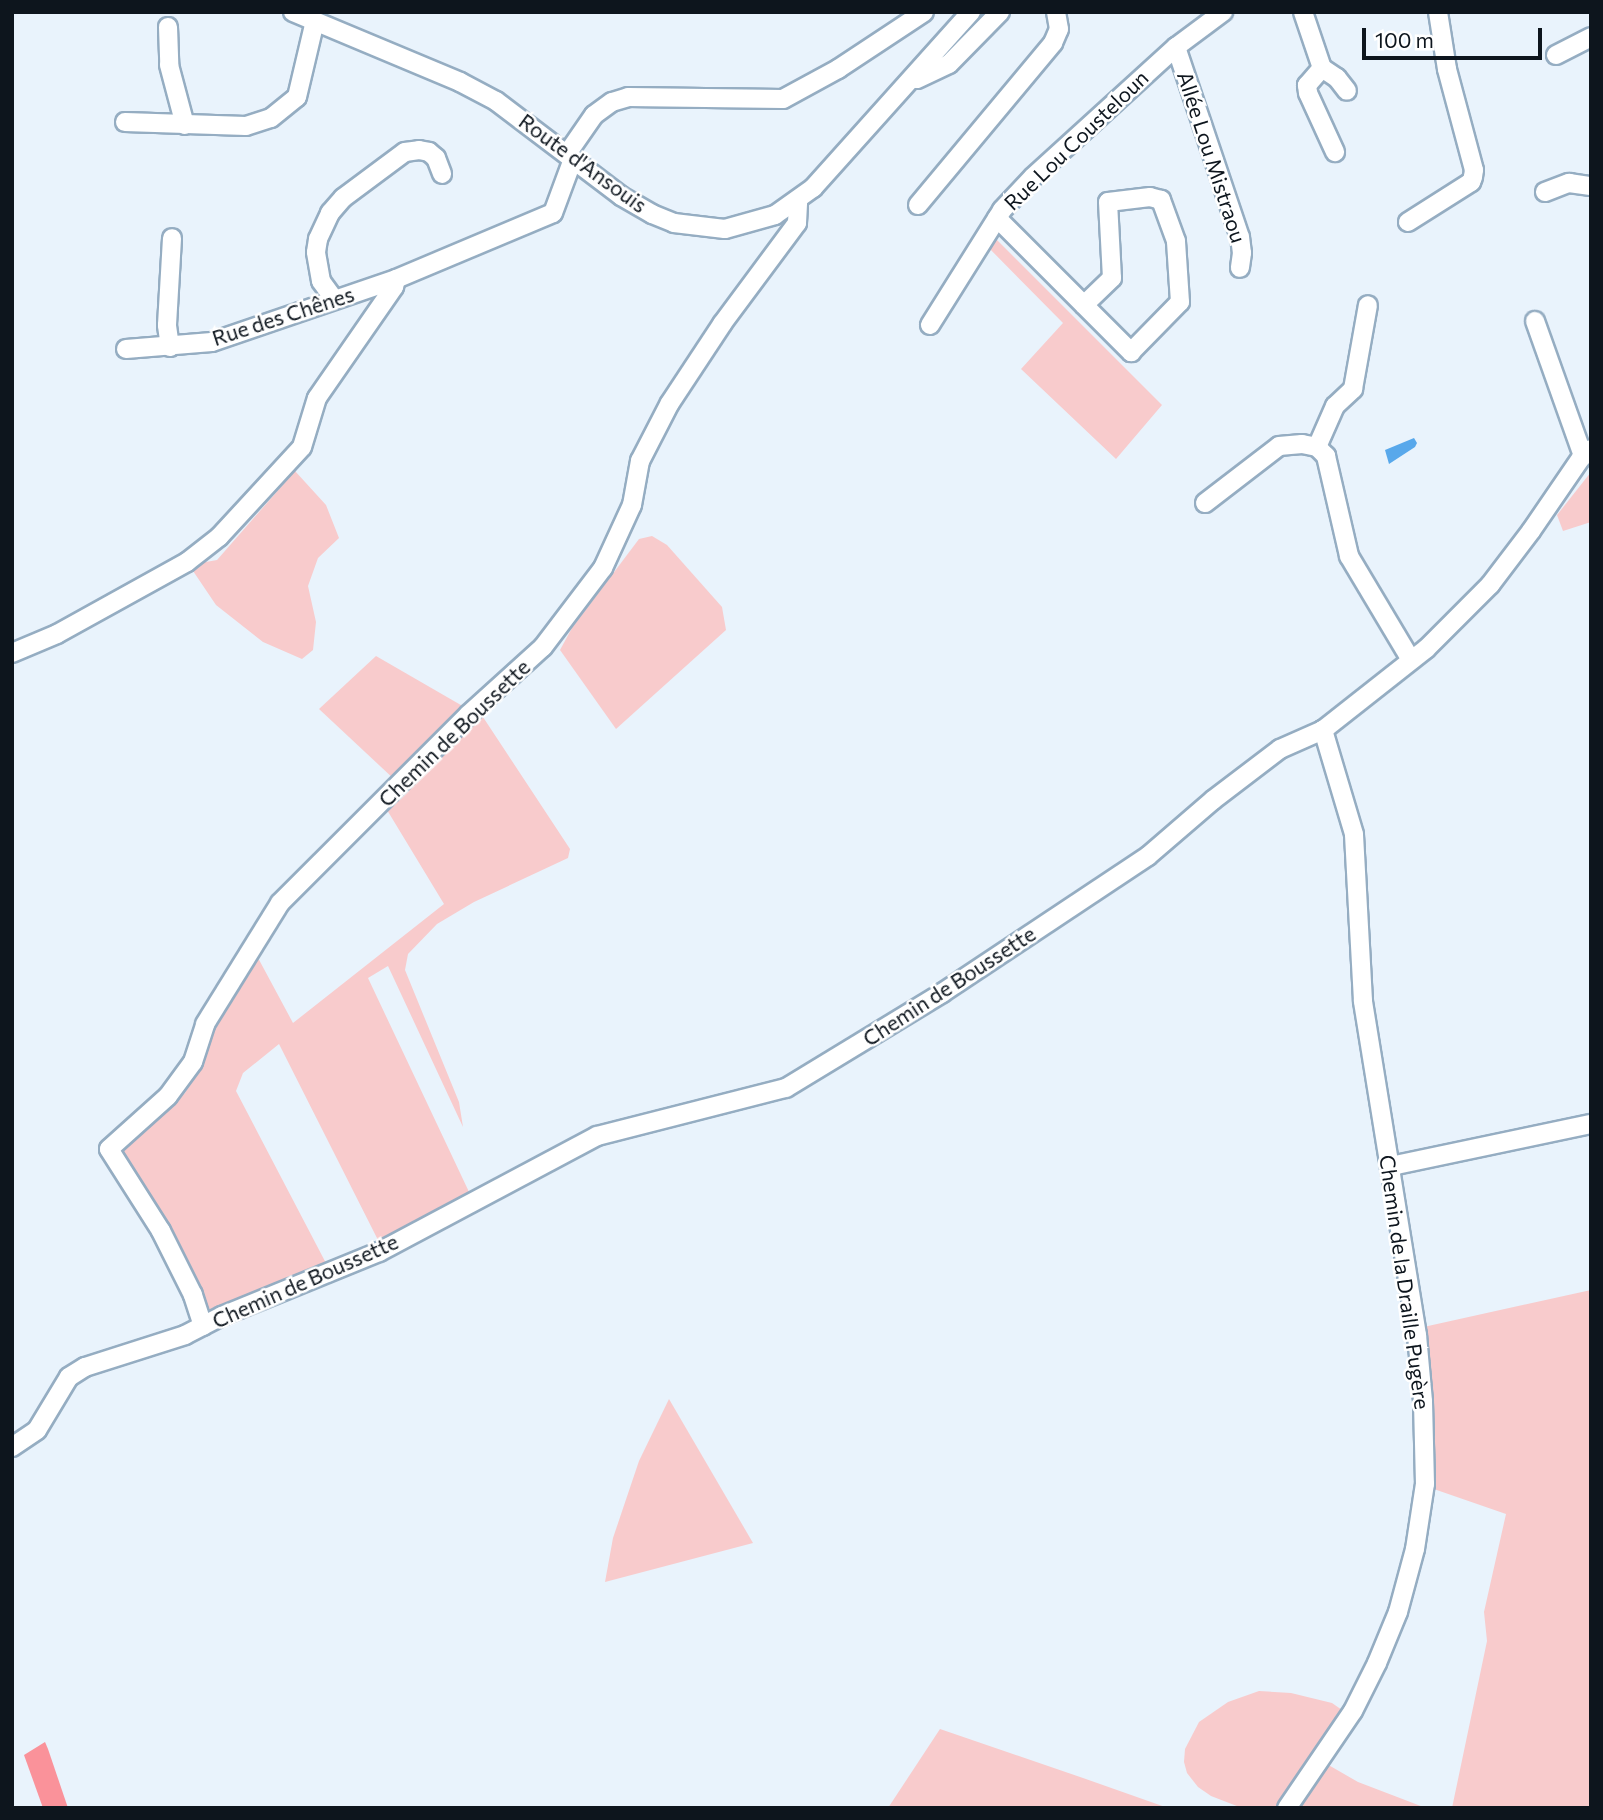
<!DOCTYPE html>
<html>
<head>
<meta charset="utf-8">
<style>
  body { margin:0 }
  #map { position:relative; width:1603px; height:1820px; overflow:hidden; background:#e9f3fc; font-family:Commissioner,sans-serif }
  div>[style] { position:absolute }
  .green>* { inset:0; background:#f8cbcc }
  .forest>* { inset:0; background:#fa929a }
  .water>* { inset:0; background:#58a8eb }
  .roads { filter:drop-shadow(2px 0 #95adc2) drop-shadow(-2px 0 #95adc2) drop-shadow(0 2px #95adc2) drop-shadow(0 -2px #95adc2) }
  .minor>* { height:18px; margin:-9px; padding:0 9px; transform-origin:9px; border-radius:9px; background:#fff }
  span { translate:-50% -50%; white-space:nowrap; text-align:center; line-height:1.15; -webkit-text-stroke:5px #fff; paint-order:stroke }
  .street-label { font-size:21px; color:#0d151d }
  .frame { position:absolute; inset:0; border:14px solid #0d151d; pointer-events:none }
  .scale { position:absolute; left:1362px; top:28px; width:180px; height:32px; box-sizing:border-box; border:4px solid #0d151d; border-top:0; padding-left:9px; font-size:21px; line-height:24px; white-space:nowrap; color:#0d151d; -webkit-text-stroke:5px #fff; paint-order:stroke }
</style>
</head>
<body>
<div id="map">
  <div class="green">
    <i style="clip-path:polygon(990px 233px,1162px 405px,1116px 459px,1021px 369px,1063px 323px,984px 243px)"></i>
    <i style="clip-path:polygon(295px 471px,326px 505px,339px 538px,318px 558px,308px 586px,316px 622px,313px 650px,302px 659px,263px 642px,216px 605px,189px 565px,217px 560px)"></i>
    <i style="clip-path:polygon(1591px 472px,1591px 522px,1563px 531px,1557px 515px)"></i>
    <i style="clip-path:polygon(652px 536px,667px 545px,722px 607px,726px 630px,616px 729px,560px 650px,572px 628px,639px 539px)"></i>
    <i style="clip-path:polygon(376px 656px,466px 708px,395px 780px,319px 709px)"></i>
    <i style="clip-path:polygon(481px 714px,570px 849px,568px 858px,474px 902px,437px 924px,408px 954px,405px 970px,459px 1102px,463px 1127px,388px 966px,368px 978px,470px 1194px,380px 1244px,279px 1044px,243px 1073px,236px 1091px,328px 1267px,218px 1311px,203px 1307px,120px 1163px,123px 1143px,185px 1093px,200px 1066px,217px 1018px,257px 956px,293px 1023px,444px 904px,384px 805px)"></i>
    <i style="clip-path:polygon(1591px 1290px,1591px 1808px,1452px 1808px,1487px 1641px,1484px 1612px,1506px 1514px,1428px 1487px,1419px 1328px)"></i>
    <i style="clip-path:polygon(669px 1399px,753px 1543px,605px 1582px,613px 1538px,639px 1461px)"></i>
    <i style="clip-path:polygon(1259px 1691px,1291px 1693px,1332px 1703px,1345px 1712px,1282px 1808px,1242px 1808px,1211px 1796px,1198px 1787px,1187px 1773px,1184px 1762px,1185px 1749px,1199px 1722px,1228px 1702px)"></i>
    <i style="clip-path:polygon(940px 1729px,1083px 1778px,1168px 1808px,888px 1808px)"></i>
    <i style="clip-path:polygon(1325px 1763px,1358px 1782px,1426px 1808px,1295px 1808px)"></i>
  </div>
  <div class="forest">
    <i style="clip-path:polygon(45px 1742px,48px 1749px,68px 1808px,43px 1808px,24px 1755px)"></i>
  </div>
  <div class="water">
    <i style="clip-path:polygon(1414px 438px,1417px 443px,1415px 447px,1389px 464px,1385px 450px)"></i>
  </div>
  <div class="roads">
    <div class="minor">
      <i style="left:293px;top:12px;width:181px;rotate:22.7deg"></i>
      <i style="left:460px;top:82px;width:41px;rotate:27.8deg"></i>
      <i style="left:496px;top:101px;width:157px;rotate:37.2deg"></i>
      <i style="left:621px;top:196px;width:36px;rotate:30deg"></i>
      <i style="left:652px;top:214px;width:24px;rotate:22deg"></i>
      <i style="left:674px;top:223px;width:51px;rotate:6.7deg"></i>
      <i style="left:725px;top:229px;width:52px;rotate:-15.6deg"></i>
      <i style="left:775px;top:215px;width:47px;rotate:-35.4deg"></i>
      <i style="left:813px;top:188px;width:237px;rotate:-48.1deg"></i>
      <i style="left:1303px;top:12px;width:59px;rotate:71.3deg"></i>
      <i style="left:1322px;top:68px;width:18px;rotate:34deg"></i>
      <i style="left:1337px;top:78px;width:16px;rotate:52deg"></i>
      <i style="left:168px;top:27px;width:38px;rotate:88deg"></i>
      <i style="left:169px;top:65px;width:62px;rotate:75.1deg"></i>
      <i style="left:1176px;top:47px;width:200px;rotate:71.4deg"></i>
      <i style="left:1240px;top:237px;width:16px;rotate:83deg"></i>
      <i style="left:1242px;top:253px;width:15px;rotate:98deg"></i>
      <i style="left:1556px;top:55px;width:39px;rotate:-27deg"></i>
      <i style="left:1322px;top:68px;width:23px;rotate:131deg"></i>
      <i style="left:1307px;top:85px;width:8px;rotate:83deg"></i>
      <i style="left:1308px;top:93px;width:65px;rotate:65.4deg"></i>
      <i style="left:917px;top:79px;width:35px;rotate:-25deg"></i>
      <i style="left:949px;top:64px;width:73px;rotate:-45.6deg"></i>
      <i style="left:125px;top:122px;width:121px;rotate:1.9deg"></i>
      <i style="left:246px;top:126px;width:26px;rotate:-18deg"></i>
      <i style="left:271px;top:118px;width:33px;rotate:-39deg"></i>
      <i style="left:297px;top:97px;width:78px;rotate:-76.7deg"></i>
      <i style="left:567px;top:154px;width:47px;rotate:-55.3deg"></i>
      <i style="left:594px;top:115px;width:22px;rotate:-36deg"></i>
      <i style="left:612px;top:102px;width:17px;rotate:-17deg"></i>
      <i style="left:628px;top:97px;width:155px;rotate:0.7deg"></i>
      <i style="left:783px;top:99px;width:63px;rotate:-28.6deg"></i>
      <i style="left:838px;top:69px;width:103px;rotate:-33.5deg"></i>
      <i style="left:1545px;top:192px;width:26px;rotate:-21deg"></i>
      <i style="left:1569px;top:183px;width:22px;rotate:8deg"></i>
      <i style="left:918px;top:205px;width:211px;rotate:-50.2deg"></i>
      <i style="left:1053px;top:43px;width:15px;rotate:-67deg"></i>
      <i style="left:1059px;top:29px;width:17px;rotate:-100deg"></i>
      <i style="left:997px;top:218px;width:190px;rotate:45deg"></i>
      <i style="left:1131px;top:352px;width:70px;rotate:-45.6deg"></i>
      <i style="left:1180px;top:302px;width:61px;rotate:-93.8deg"></i>
      <i style="left:1176px;top:241px;width:44px;rotate:-110.1deg"></i>
      <i style="left:1161px;top:200px;width:11px;rotate:-165deg"></i>
      <i style="left:1150px;top:197px;width:42px;rotate:173.2deg"></i>
      <i style="left:1108px;top:202px;width:76px;rotate:87deg"></i>
      <i style="left:1112px;top:278px;width:39px;rotate:136deg"></i>
      <i style="left:1408px;top:222px;width:75px;rotate:-32.4deg"></i>
      <i style="left:1471px;top:182px;width:5px;rotate:-68deg"></i>
      <i style="left:1473px;top:177px;width:7px;rotate:-82deg"></i>
      <i style="left:1474px;top:170px;width:105px;rotate:-105deg"></i>
      <i style="left:1447px;top:69px;width:58px;rotate:-99deg"></i>
      <i style="left:334px;top:299px;width:22px;rotate:-126deg"></i>
      <i style="left:321px;top:281px;width:29px;rotate:-100deg"></i>
      <i style="left:316px;top:252px;width:13px;rotate:-81deg"></i>
      <i style="left:318px;top:239px;width:29px;rotate:-65deg"></i>
      <i style="left:330px;top:213px;width:20px;rotate:-49deg"></i>
      <i style="left:343px;top:198px;width:77px;rotate:-36.6deg"></i>
      <i style="left:405px;top:152px;width:14px;rotate:-8deg"></i>
      <i style="left:419px;top:150px;width:10px;rotate:11deg"></i>
      <i style="left:429px;top:152px;width:9px;rotate:41deg"></i>
      <i style="left:436px;top:158px;width:17px;rotate:69deg"></i>
      <i style="left:1535px;top:321px;width:143px;rotate:70.4deg"></i>
      <i style="left:930px;top:325px;width:136px;rotate:-57.9deg"></i>
      <i style="left:1002px;top:210px;width:45px;rotate:-46.8deg"></i>
      <i style="left:1033px;top:177px;width:193px;rotate:-42.3deg"></i>
      <i style="left:1176px;top:47px;width:59px;rotate:-36.7deg"></i>
      <i style="left:170px;top:347px;width:22px;rotate:-98deg"></i>
      <i style="left:167px;top:325px;width:87px;rotate:-86.7deg"></i>
      <i style="left:126px;top:349px;width:86px;rotate:-4.7deg"></i>
      <i style="left:212px;top:342px;width:194px;rotate:-18.9deg"></i>
      <i style="left:396px;top:279px;width:170px;rotate:-22.8deg"></i>
      <i style="left:553px;top:213px;width:58px;rotate:-69.7deg"></i>
      <i style="left:1317px;top:447px;width:45px;rotate:-66.3deg"></i>
      <i style="left:1335px;top:406px;width:25px;rotate:-43deg"></i>
      <i style="left:1353px;top:389px;width:85px;rotate:-79.9deg"></i>
      <i style="left:1205px;top:503px;width:93px;rotate:-37.6deg"></i>
      <i style="left:1279px;top:446px;width:23px;rotate:-5deg"></i>
      <i style="left:1302px;top:444px;width:15px;rotate:11deg"></i>
      <i style="left:1317px;top:447px;width:13px;rotate:45deg"></i>
      <i style="left:1326px;top:456px;width:103px;rotate:77deg"></i>
      <i style="left:1349px;top:556px;width:121px;rotate:59.2deg"></i>
      <i style="left:12px;top:653px;width:49px;rotate:-22.9deg"></i>
      <i style="left:57px;top:634px;width:149px;rotate:-29deg"></i>
      <i style="left:187px;top:562px;width:41px;rotate:-38deg"></i>
      <i style="left:219px;top:537px;width:122px;rotate:-47.3deg"></i>
      <i style="left:302px;top:447px;width:51px;rotate:-73deg"></i>
      <i style="left:317px;top:398px;width:135px;rotate:-55.3deg"></i>
      <i style="left:394px;top:287px;width:8px;rotate:-76deg"></i>
      <i style="left:1391px;top:1166px;width:204px;rotate:-11.9deg"></i>
      <i style="left:203px;top:1326px;width:33px;rotate:-108deg"></i>
      <i style="left:193px;top:1295px;width:72px;rotate:-116.6deg"></i>
      <i style="left:161px;top:1231px;width:97px;rotate:-122.4deg"></i>
      <i style="left:109px;top:1149px;width:79px;rotate:-41.9deg"></i>
      <i style="left:168px;top:1096px;width:42px;rotate:-53.7deg"></i>
      <i style="left:193px;top:1062px;width:40px;rotate:-72deg"></i>
      <i style="left:205px;top:1024px;width:142px;rotate:-58.2deg"></i>
      <i style="left:280px;top:903px;width:266px;rotate:-45deg"></i>
      <i style="left:468px;top:715px;width:101px;rotate:-42.2deg"></i>
      <i style="left:543px;top:647px;width:99px;rotate:-52.8deg"></i>
      <i style="left:603px;top:568px;width:69px;rotate:-65.3deg"></i>
      <i style="left:632px;top:505px;width:45px;rotate:-79.7deg"></i>
      <i style="left:640px;top:461px;width:65px;rotate:-62.7deg"></i>
      <i style="left:670px;top:403px;width:95px;rotate:-56.6deg"></i>
      <i style="left:722px;top:324px;width:126px;rotate:-53.4deg"></i>
      <i style="left:797px;top:223px;width:22px;rotate:-87deg"></i>
      <i style="left:12px;top:1447px;width:30px;rotate:-34deg"></i>
      <i style="left:37px;top:1430px;width:62px;rotate:-58.9deg"></i>
      <i style="left:69px;top:1377px;width:19px;rotate:-32deg"></i>
      <i style="left:85px;top:1367px;width:105px;rotate:-17.7deg"></i>
      <i style="left:185px;top:1335px;width:42px;rotate:-27.2deg"></i>
      <i style="left:222px;top:1316px;width:170px;rotate:-22.2deg"></i>
      <i style="left:379px;top:1252px;width:247px;rotate:-28deg"></i>
      <i style="left:597px;top:1136px;width:195px;rotate:-14.3deg"></i>
      <i style="left:786px;top:1088px;width:183px;rotate:-31.3deg"></i>
      <i style="left:942px;top:993px;width:247px;rotate:-33.6deg"></i>
      <i style="left:1148px;top:856px;width:86px;rotate:-40.7deg"></i>
      <i style="left:1213px;top:800px;width:84px;rotate:-37.3deg"></i>
      <i style="left:1280px;top:749px;width:47px;rotate:-23.8deg"></i>
      <i style="left:1323px;top:730px;width:131px;rotate:-38.2deg"></i>
      <i style="left:1426px;top:649px;width:91px;rotate:-45deg"></i>
      <i style="left:1490px;top:585px;width:68px;rotate:-52.8deg"></i>
      <i style="left:1531px;top:531px;width:88px;rotate:-55.6deg"></i>
      <i style="left:1581px;top:458px;width:13px;rotate:-42deg"></i>
      <i style="left:1287px;top:1808px;width:117px;rotate:-55.8deg"></i>
      <i style="left:1353px;top:1711px;width:54px;rotate:-63.4deg"></i>
      <i style="left:1377px;top:1663px;width:55px;rotate:-67.6deg"></i>
      <i style="left:1398px;top:1612px;width:65px;rotate:-74.9deg"></i>
      <i style="left:1415px;top:1549px;width:66px;rotate:-81.3deg"></i>
      <i style="left:1425px;top:1484px;width:83px;rotate:-91.4deg"></i>
      <i style="left:1423px;top:1401px;width:66px;rotate:-95.2deg"></i>
      <i style="left:1417px;top:1335px;width:338px;rotate:-99.2deg"></i>
      <i style="left:1363px;top:1001px;width:167px;rotate:-93.1deg"></i>
      <i style="left:1354px;top:834px;width:109px;rotate:-106.6deg"></i>
    </div>
  </div>
  <div class="street-label">
    <span style="left:1076px;top:140px;rotate:-44deg">Rue Lou Cousteloun</span>
    <span style="left:1212px;top:157px;rotate:72deg">Allée Lou Mistraou</span>
    <span style="left:583px;top:163px;rotate:36deg">Route d'Ansouis</span>
    <span style="left:283px;top:316px;rotate:-18deg">Rue des Chênes</span>
    <span style="left:454px;top:733px;rotate:-44deg">Chemin de Boussette</span>
    <span style="left:949px;top:986px;rotate:-33deg">Chemin de Boussette</span>
    <span style="left:305px;top:1281px;rotate:-24deg">Chemin de Boussette</span>
    <span style="left:1405px;top:1282px;rotate:82deg">Chemin de la Draille Pugère</span>
  </div>
  <div class="frame"></div>
  <div class="scale">100 m</div>
</div>
</body>
</html>
